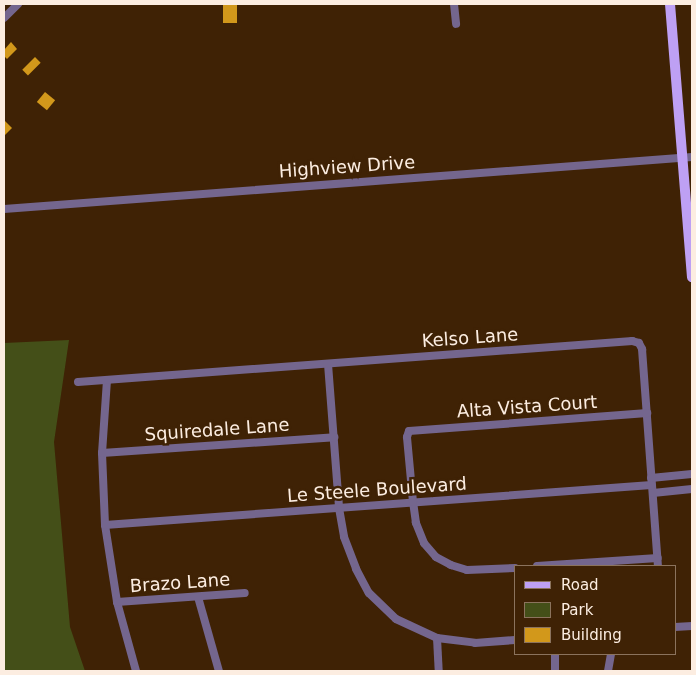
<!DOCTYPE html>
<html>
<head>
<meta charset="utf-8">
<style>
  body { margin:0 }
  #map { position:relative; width:696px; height:675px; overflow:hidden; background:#3f2205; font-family:"DejaVu Sans",sans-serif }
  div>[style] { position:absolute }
  .green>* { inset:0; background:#444f18 }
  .building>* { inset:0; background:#d2981b; transform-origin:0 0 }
  .minor>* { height:8px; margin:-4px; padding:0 4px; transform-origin:4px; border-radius:4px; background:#74668e }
  .major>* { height:10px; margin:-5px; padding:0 5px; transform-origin:5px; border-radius:5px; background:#bea0f4 }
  span { translate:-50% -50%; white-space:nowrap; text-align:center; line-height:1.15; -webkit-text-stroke:5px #3f2205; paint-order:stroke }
  .street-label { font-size:18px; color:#fcede1 }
  .frame { position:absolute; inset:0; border:5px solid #fcede1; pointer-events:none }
  .legend { position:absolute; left:514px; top:565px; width:162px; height:90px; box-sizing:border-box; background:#3f2205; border:1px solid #8b735d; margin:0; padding:6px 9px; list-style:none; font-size:15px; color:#fcede1 }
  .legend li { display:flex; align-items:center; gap:10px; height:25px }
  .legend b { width:25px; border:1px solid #8b735d }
</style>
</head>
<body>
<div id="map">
  <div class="green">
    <i style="clip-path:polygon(69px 340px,54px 442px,70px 627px,85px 671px,4px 671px,4px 343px)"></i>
  </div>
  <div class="building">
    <i style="left:223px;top:4px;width:14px;height:19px"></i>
    <i style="clip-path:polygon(11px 42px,17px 49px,7px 59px,4px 56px,4px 50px)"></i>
    <i style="left:35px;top:57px;width:8px;height:18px;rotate:45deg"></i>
    <i style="left:45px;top:92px;width:13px;height:13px;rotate:39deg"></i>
    <i style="clip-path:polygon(4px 120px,12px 128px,4px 136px)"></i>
  </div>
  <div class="minor">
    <i style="left:454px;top:4px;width:20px;rotate:84deg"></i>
    <i style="left:4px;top:18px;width:20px;rotate:-45deg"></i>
    <i style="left:4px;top:209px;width:690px;rotate:-4.32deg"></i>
    <i style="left:328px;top:364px;width:144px;rotate:85.6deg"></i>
    <i style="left:339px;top:508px;width:29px;rotate:80deg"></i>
    <i style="left:344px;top:537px;width:34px;rotate:69deg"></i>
    <i style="left:356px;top:569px;width:27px;rotate:62deg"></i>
    <i style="left:369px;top:593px;width:37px;rotate:44deg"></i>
    <i style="left:396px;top:619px;width:45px;rotate:24.9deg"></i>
    <i style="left:437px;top:638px;width:38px;rotate:7deg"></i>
    <i style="left:475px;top:643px;width:40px;rotate:-4.3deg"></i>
    <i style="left:107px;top:380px;width:73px;rotate:93.9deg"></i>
    <i style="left:102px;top:453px;width:72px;rotate:87.6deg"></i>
    <i style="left:105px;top:525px;width:78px;rotate:81.1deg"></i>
    <i style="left:117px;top:602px;width:72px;rotate:74.6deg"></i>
    <i style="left:78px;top:382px;width:556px;rotate:-4.23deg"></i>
    <i style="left:632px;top:341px;width:7px;rotate:16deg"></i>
    <i style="left:639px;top:343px;width:7px;rotate:63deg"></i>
    <i style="left:642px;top:349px;width:218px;rotate:85.8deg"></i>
    <i style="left:102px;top:453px;width:233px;rotate:-3.9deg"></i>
    <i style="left:651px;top:478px;width:41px;rotate:-5.6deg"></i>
    <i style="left:653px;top:493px;width:39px;rotate:-6deg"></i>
    <i style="left:105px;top:525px;width:548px;rotate:-4.18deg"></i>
    <i style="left:537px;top:566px;width:121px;rotate:-3.8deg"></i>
    <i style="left:515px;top:568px;width:48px;rotate:177.6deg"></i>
    <i style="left:467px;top:570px;width:17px;rotate:-163deg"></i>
    <i style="left:451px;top:565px;width:17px;rotate:-152deg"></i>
    <i style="left:436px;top:557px;width:18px;rotate:-131deg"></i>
    <i style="left:424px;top:543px;width:22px;rotate:-112deg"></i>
    <i style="left:416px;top:523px;width:21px;rotate:-98deg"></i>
    <i style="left:413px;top:502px;width:65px;rotate:-95.3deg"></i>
    <i style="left:407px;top:437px;width:6px;rotate:-72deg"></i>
    <i style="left:409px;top:431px;width:239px;rotate:-4.3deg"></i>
    <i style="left:198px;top:597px;width:77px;rotate:74.2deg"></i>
    <i style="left:117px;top:602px;width:128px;rotate:-4deg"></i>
    <i style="left:675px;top:627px;width:17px;rotate:-3deg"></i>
    <i style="left:437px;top:638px;width:33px;rotate:87deg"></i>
    <i style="left:555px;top:654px;width:17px;rotate:90deg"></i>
    <i style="left:608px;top:671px;width:17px;rotate:-80deg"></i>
  </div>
  <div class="major">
    <i style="left:670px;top:4px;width:274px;rotate:85.4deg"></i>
  </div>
  <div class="street-label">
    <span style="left:347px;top:167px;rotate:-4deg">Highview Drive</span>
    <span style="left:470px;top:338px;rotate:-4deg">Kelso Lane</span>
    <span style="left:527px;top:407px;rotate:-4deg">Alta Vista Court</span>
    <span style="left:217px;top:430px;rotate:-4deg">Squiredale Lane</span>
    <span style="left:377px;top:490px;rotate:-4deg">Le Steele Boulevard</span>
    <span style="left:180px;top:583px;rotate:-4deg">Brazo Lane</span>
  </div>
  <div class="frame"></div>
  <ul class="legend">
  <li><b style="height:6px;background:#bea0f4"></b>Road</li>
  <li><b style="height:14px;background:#444f18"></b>Park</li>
  <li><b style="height:14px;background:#d2981b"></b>Building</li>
  </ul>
</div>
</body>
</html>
